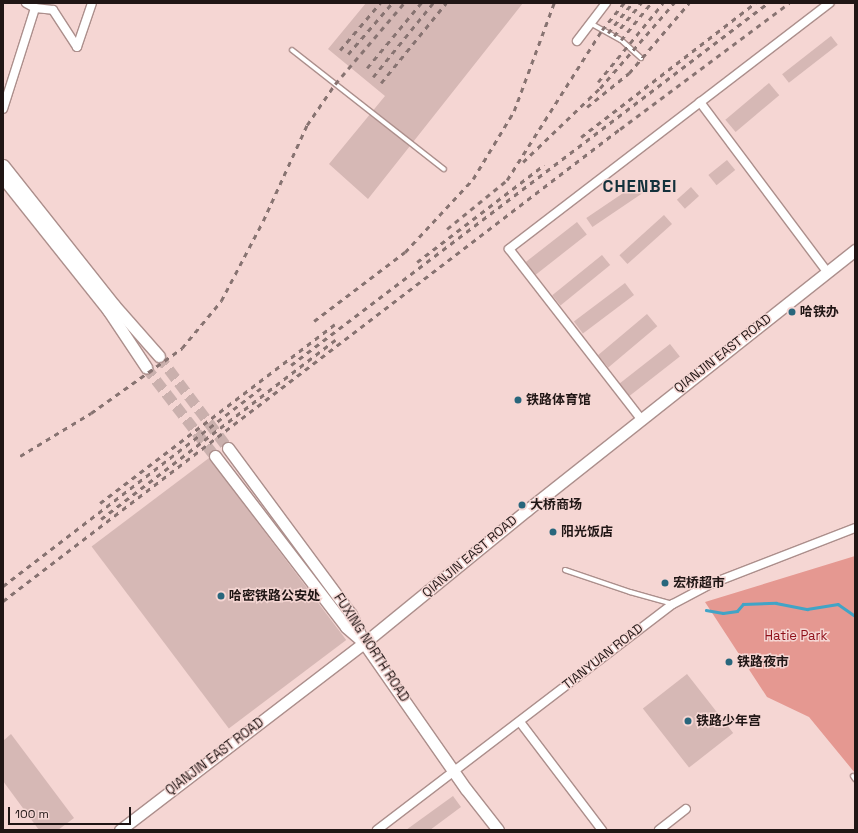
<!DOCTYPE html>
<html>
<head>
<meta charset="utf-8">
<style>
  body { margin:0 }
  #map { position:relative; width:858px; height:833px; overflow:hidden; background:#f5d6d3; font-family:"Space Grotesk","Noto Sans SC",sans-serif }
  div>[style] { position:absolute }
  .green>* { inset:0; background:#e59891 }
  .stream>* { height:2.5px; margin:-1.25px; padding:0 1.25px; transform-origin:1.25px; border-radius:1.25px; background:#41a4c6 }
  .building>* { inset:0; background:#d6b8b5; transform-origin:0 0 }
  .secondary-tunnel>* { height:11px; margin-top:-5.5px; transform-origin:0; background:repeating-linear-gradient(90deg,#cab0ad 0 11px,transparent 0 16.5px) }
  .roads { filter:drop-shadow(1px 0 #ac8f8c) drop-shadow(-1px 0 #ac8f8c) drop-shadow(0 1px #ac8f8c) drop-shadow(0 -1px #ac8f8c) }
  .lane>* { height:4px; margin:-2px; padding:0 2px; transform-origin:2px; border-radius:2px; background:#fff }
  .street>* { height:8px; margin:-4px; padding:0 4px; transform-origin:4px; border-radius:4px; background:#fff }
  .secondary>* { height:11px; margin:-5.5px; padding:0 5.5px; transform-origin:5.5px; border-radius:5.5px; background:#fff }
  .rail>* { height:2.5px; margin-top:-1.25px; transform-origin:0; background:repeating-linear-gradient(90deg,#877371 0 5px,transparent 0 10px) }
  .dots>* { width:11px; height:11px; translate:-50% -50%; box-sizing:border-box; border:2px solid #f5d6d3; border-radius:50% }
  span { translate:-50% -50%; white-space:nowrap; text-align:center; line-height:1.15; -webkit-text-stroke:3px #f5d6d3; paint-order:stroke }
  .poi-label { font-size:13px; color:#201615; font-weight:700 }
  .left { translate:0 -50%; text-align:left }
  .street-label { font-size:13px; color:#201615 }
  .park-label { font-size:13px; color:#8f0f19 }
  .district-label { font-size:17px; color:#13313b; font-weight:700; letter-spacing:1px }
  .frame { position:absolute; inset:0; border:4px solid #201615; pointer-events:none }
  .scale { position:absolute; left:8px; top:807px; width:123px; height:18px; box-sizing:border-box; border:2px solid #201615; border-top:0; padding-left:5px; font-size:12px; line-height:14px; white-space:nowrap; color:#201615; -webkit-text-stroke:3px #f5d6d3; paint-order:stroke }
</style>
</head>
<body>
<div id="map">
  <div class="green">
    <i style="clip-path:polygon(855px 556px,855px 773px,809px 717px,767px 697px,705px 602px)"></i>
  </div>
  <div class="stream">
    <i style="left:706px;top:610px;width:17px;rotate:10deg"></i>
    <i style="left:723px;top:613px;width:14px;rotate:-8deg"></i>
    <i style="left:737px;top:611px;width:9px;rotate:-49deg"></i>
    <i style="left:743px;top:604px;width:33px;rotate:-2deg"></i>
    <i style="left:776px;top:603px;width:32px;rotate:11deg"></i>
    <i style="left:807px;top:609px;width:31px;rotate:-9deg"></i>
    <i style="left:838px;top:604px;width:21px;rotate:35deg"></i>
  </div>
  <div class="building">
    <i style="clip-path:polygon(366px 3px,523px 3px,368px 199px,329px 164px,385px 96px,328px 49px)"></i>
    <i style="left:831px;top:36px;width:11px;height:62px;rotate:52deg"></i>
    <i style="left:769px;top:83px;width:16px;height:57px;rotate:50deg"></i>
    <i style="left:727px;top:160px;width:13px;height:24px;rotate:51deg"></i>
    <i style="left:641px;top:181px;width:11px;height:66px;rotate:56deg"></i>
    <i style="left:691px;top:187px;width:12px;height:19px;rotate:48deg"></i>
    <i style="left:664px;top:215px;width:12px;height:60px;rotate:48deg"></i>
    <i style="left:577px;top:222px;width:16px;height:65px;rotate:52deg"></i>
    <i style="left:602px;top:255px;width:13px;height:64px;rotate:51deg"></i>
    <i style="left:625px;top:283px;width:15px;height:64px;rotate:53deg"></i>
    <i style="left:647px;top:314px;width:16px;height:64px;rotate:50deg"></i>
    <i style="left:670px;top:344px;width:16px;height:64px;rotate:52deg"></i>
    <i style="left:209px;top:458px;width:228px;height:147px;rotate:53deg"></i>
    <i style="left:687px;top:674px;width:75px;height:56px;rotate:52deg"></i>
    <i style="clip-path:polygon(11px 734px,74px 818px,58px 830px,39px 830px,3px 781px,3px 741px)"></i>
    <i style="clip-path:polygon(453px 796px,461px 807px,430px 830px,406px 830px)"></i>
  </div>
  <div class="secondary-tunnel">
    <i style="left:159px;top:356px;width:115px;rotate:53.1deg"></i>
    <i style="left:146px;top:367px;width:113px;rotate:52.2deg"></i>
  </div>
  <div class="roads">
    <div class="lane">
      <i style="left:590px;top:23px;width:35px;rotate:29deg"></i>
      <i style="left:621px;top:40px;width:27px;rotate:42deg"></i>
      <i style="left:292px;top:50px;width:193px;rotate:38.1deg"></i>
      <i style="left:565px;top:570px;width:69px;rotate:18.7deg"></i>
      <i style="left:630px;top:592px;width:45px;rotate:15.6deg"></i>
      <i style="left:853px;top:776px;width:4px;rotate:56deg"></i>
    </div>
    <div class="street">
      <i style="left:26px;top:3px;width:10px;rotate:29deg"></i>
      <i style="left:35px;top:8px;width:18px;rotate:6deg"></i>
      <i style="left:53px;top:10px;width:44px;rotate:57deg"></i>
      <i style="left:577px;top:41px;width:48px;rotate:-52.7deg"></i>
      <i style="left:77px;top:47px;width:46px;rotate:-71.2deg"></i>
      <i style="left:700px;top:102px;width:212px;rotate:53.2deg"></i>
      <i style="left:3px;top:109px;width:106px;rotate:-72.4deg"></i>
      <i style="left:641px;top:419px;width:215px;rotate:-127.8deg"></i>
      <i style="left:509px;top:249px;width:404px;rotate:-37.5deg"></i>
      <i style="left:520px;top:722px;width:136px;rotate:52.8deg"></i>
      <i style="left:377px;top:830px;width:372px;rotate:-37.4deg"></i>
      <i style="left:673px;top:604px;width:40px;rotate:-28deg"></i>
      <i style="left:708px;top:585px;width:158px;rotate:-21.2deg"></i>
      <i style="left:659px;top:830px;width:34px;rotate:-38deg"></i>
    </div>
    <div class="secondary">
      <i style="left:3px;top:165px;width:179px;rotate:51.6deg"></i>
      <i style="left:114px;top:305px;width:68px;rotate:48.6deg"></i>
      <i style="left:3px;top:178px;width:169px;rotate:51.5deg"></i>
      <i style="left:108px;top:310px;width:69px;rotate:56.3deg"></i>
      <i style="left:228px;top:448px;width:207px;rotate:53.5deg"></i>
      <i style="left:351px;top:614px;width:32px;rotate:66deg"></i>
      <i style="left:364px;top:643px;width:178px;rotate:55.1deg"></i>
      <i style="left:466px;top:789px;width:52px;rotate:52deg"></i>
      <i style="left:215px;top:456px;width:215px;rotate:52.5deg"></i>
      <i style="left:346px;top:627px;width:20px;rotate:41deg"></i>
      <i style="left:120px;top:830px;width:307px;rotate:-37.5deg"></i>
      <i style="left:364px;top:643px;width:210px;rotate:-39.2deg"></i>
      <i style="left:527px;top:510px;width:419px;rotate:-38.4deg"></i>
    </div>
  </div>
  <div class="rail">
    <i style="left:608px;top:33px;width:38px;rotate:-51deg"></i>
    <i style="left:614px;top:36px;width:43px;rotate:-50.7deg"></i>
    <i style="left:621px;top:40px;width:48px;rotate:-51deg"></i>
    <i style="left:340px;top:50px;width:62px;rotate:-49.6deg"></i>
    <i style="left:348px;top:54px;width:67px;rotate:-49.2deg"></i>
    <i style="left:367px;top:68px;width:85px;rotate:-50.3deg"></i>
    <i style="left:373px;top:77px;width:95px;rotate:-51deg"></i>
    <i style="left:598px;top:82px;width:102px;rotate:-50.6deg"></i>
    <i style="left:381px;top:83px;width:103px;rotate:-50.9deg"></i>
    <i style="left:587px;top:107px;width:54px;rotate:-39deg"></i>
    <i style="left:629px;top:73px;width:92px;rotate:-49.4deg"></i>
    <i style="left:581px;top:137px;width:220px;rotate:-37.6deg"></i>
    <i style="left:523px;top:162px;width:107px;rotate:-43.9deg"></i>
    <i style="left:600px;top:88px;width:113px;rotate:-49deg"></i>
    <i style="left:447px;top:229px;width:77px;rotate:-39.2deg"></i>
    <i style="left:507px;top:180px;width:178px;rotate:-57.7deg"></i>
    <i style="left:602px;top:30px;width:35px;rotate:-51deg"></i>
    <i style="left:417px;top:262px;width:160px;rotate:-37.4deg"></i>
    <i style="left:314px;top:321px;width:114px;rotate:-37.2deg"></i>
    <i style="left:405px;top:252px;width:100px;rotate:-47deg"></i>
    <i style="left:473px;top:179px;width:79px;rotate:-58.9deg"></i>
    <i style="left:514px;top:111px;width:115px;rotate:-69.7deg"></i>
    <i style="left:291px;top:365px;width:599px;rotate:-37.2deg"></i>
    <i style="left:20px;top:456px;width:83px;rotate:-31.2deg"></i>
    <i style="left:91px;top:413px;width:112px;rotate:-35.5deg"></i>
    <i style="left:182px;top:348px;width:61px;rotate:-50.3deg"></i>
    <i style="left:221px;top:301px;width:90px;rotate:-62.3deg"></i>
    <i style="left:263px;top:221px;width:106px;rotate:-65.4deg"></i>
    <i style="left:307px;top:125px;width:50px;rotate:-55.7deg"></i>
    <i style="left:335px;top:84px;width:106px;rotate:-49.6deg"></i>
    <i style="left:100px;top:503px;width:295px;rotate:-37.3deg"></i>
    <i style="left:101px;top:519px;width:295px;rotate:-37.4deg"></i>
    <i style="left:3px;top:586px;width:325px;rotate:-37.5deg"></i>
    <i style="left:3px;top:601px;width:777px;rotate:-37.42deg"></i>
    <i style="left:620px;top:129px;width:211px;rotate:-36.7deg"></i>
  </div>
  <div class="dots">
    <i style="left:792px;top:312px;background:#28667c"></i>
    <i style="left:518px;top:400px;background:#28667c"></i>
    <i style="left:522px;top:505px;background:#28667c"></i>
    <i style="left:553px;top:532px;background:#28667c"></i>
    <i style="left:665px;top:583px;background:#28667c"></i>
    <i style="left:221px;top:596px;background:#28667c"></i>
    <i style="left:729px;top:662px;background:#28667c"></i>
    <i style="left:688px;top:721px;background:#28667c"></i>
  </div>
  <div class="poi-label">
    <span class="left" style="left:800px;top:312px">哈铁办</span>
    <span class="left" style="left:526px;top:400px">铁路体育馆</span>
    <span class="left" style="left:530px;top:505px">大桥商场</span>
    <span class="left" style="left:561px;top:532px">阳光饭店</span>
    <span class="left" style="left:673px;top:583px">宏桥超市</span>
    <span class="left" style="left:229px;top:596px">哈密铁路公安处</span>
    <span class="left" style="left:737px;top:662px">铁路夜市</span>
    <span class="left" style="left:696px;top:721px">铁路少年宫</span>
  </div>
  <div class="street-label">
    <span style="left:723px;top:354px;rotate:-38deg">QIANJIN EAST ROAD</span>
    <span style="left:470px;top:557px;rotate:-40deg">QIANJIN EAST ROAD</span>
    <span style="left:371px;top:648px;rotate:57deg">FUXING NORTH ROAD</span>
    <span style="left:603px;top:657px;rotate:-38deg">TIANYUAN ROAD</span>
    <span style="left:215px;top:757px;rotate:-37deg">QIANJIN EAST ROAD</span>
  </div>
  <div class="park-label">
    <span style="left:796px;top:636px">Hatie Park</span>
  </div>
  <div class="district-label">
    <span style="left:640px;top:187px">CHENBEI</span>
  </div>
  <div class="frame"></div>
  <div class="scale">100 m</div>
</div>
</body>
</html>
